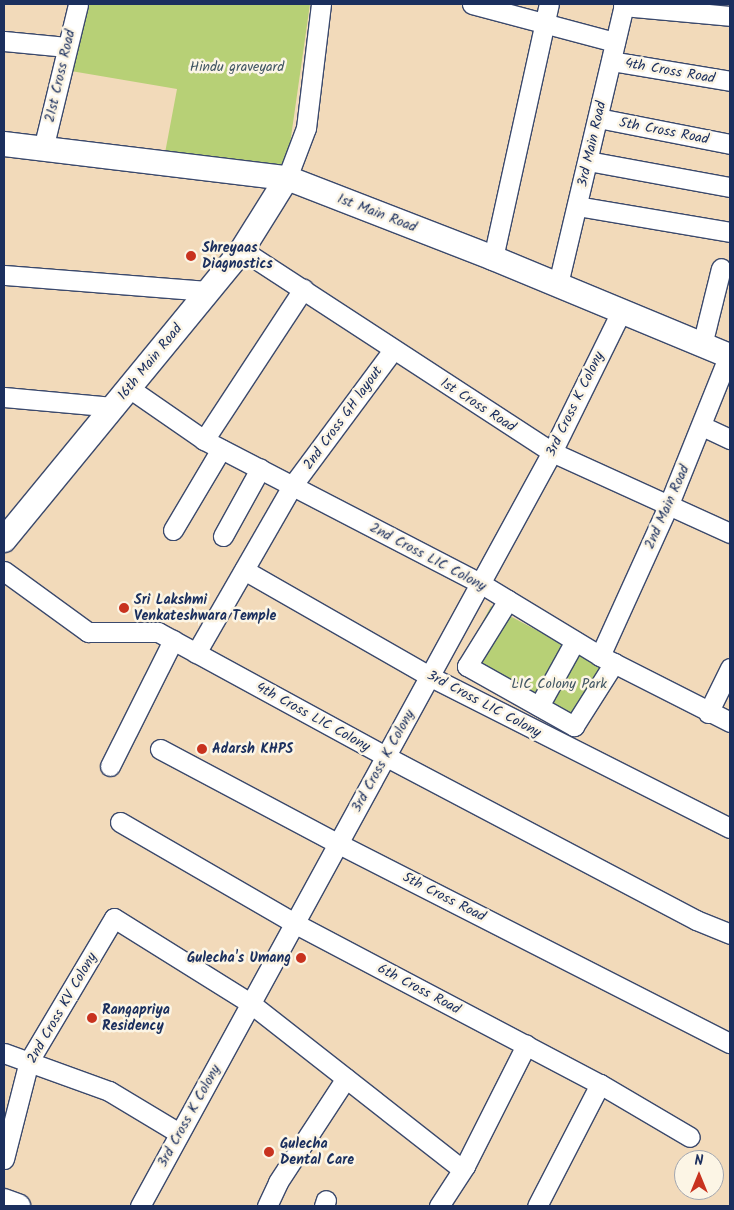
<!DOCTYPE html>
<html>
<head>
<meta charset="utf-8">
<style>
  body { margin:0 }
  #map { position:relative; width:734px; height:1210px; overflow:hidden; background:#f2daba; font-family:Kalam,sans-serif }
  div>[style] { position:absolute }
  .green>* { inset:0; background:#b7d076; transform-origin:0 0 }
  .roads { filter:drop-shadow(1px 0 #3b496c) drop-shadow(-1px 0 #3b496c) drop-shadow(0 1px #3b496c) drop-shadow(0 -1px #3b496c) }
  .minor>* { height:19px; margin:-9.5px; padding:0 9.5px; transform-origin:9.5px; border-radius:9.5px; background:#fff }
  .tertiary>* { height:24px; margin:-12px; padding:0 12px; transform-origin:12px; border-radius:12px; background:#fff }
  .dots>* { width:14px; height:14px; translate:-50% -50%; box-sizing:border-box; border:2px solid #fcf5e5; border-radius:50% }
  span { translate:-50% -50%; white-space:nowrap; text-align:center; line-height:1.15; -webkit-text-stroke:5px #fcf5e5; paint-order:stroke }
  .park-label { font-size:14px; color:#425764 }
  .street-label { font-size:14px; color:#1b2f5e }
  .poi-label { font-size:14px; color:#1b2f5e; font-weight:700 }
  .left { translate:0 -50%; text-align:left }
  .right { translate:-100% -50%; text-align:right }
  .frame { position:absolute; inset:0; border:5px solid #1b2f5e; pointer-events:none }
  .north { position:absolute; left:674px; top:1150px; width:50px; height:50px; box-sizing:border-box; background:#fcf5e5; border:1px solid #a2a6af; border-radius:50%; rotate:0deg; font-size:14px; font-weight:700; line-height:20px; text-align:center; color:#1b2f5e }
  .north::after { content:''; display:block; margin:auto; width:18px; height:22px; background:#c8321e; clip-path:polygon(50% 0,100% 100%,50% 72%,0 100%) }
</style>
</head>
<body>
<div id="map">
  <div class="green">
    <i style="clip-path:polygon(87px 4px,310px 4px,287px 165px,165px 153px,177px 89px,71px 71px)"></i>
    <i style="left:491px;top:606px;width:136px;height:71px;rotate:28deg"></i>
  </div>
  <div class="roads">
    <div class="minor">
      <i style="left:472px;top:4px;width:148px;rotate:14.9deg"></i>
      <i style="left:623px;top:6px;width:107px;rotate:5.3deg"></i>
      <i style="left:4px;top:41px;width:63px;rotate:5.4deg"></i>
      <i style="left:611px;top:61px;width:121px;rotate:9.5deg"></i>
      <i style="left:598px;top:118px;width:135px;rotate:11.1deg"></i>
      <i style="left:43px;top:149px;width:149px;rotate:-76.4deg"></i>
      <i style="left:588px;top:161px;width:144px;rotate:10.4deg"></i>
      <i style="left:287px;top:178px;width:53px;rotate:-69.2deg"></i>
      <i style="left:306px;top:128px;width:125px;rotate:-83.1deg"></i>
      <i style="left:577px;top:206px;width:155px;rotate:9.6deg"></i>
      <i style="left:242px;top:250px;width:370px;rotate:33.1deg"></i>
      <i style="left:552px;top:452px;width:196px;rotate:24.5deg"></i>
      <i style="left:493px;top:258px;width:260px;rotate:-77.6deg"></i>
      <i style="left:4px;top:275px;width:204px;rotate:4.5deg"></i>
      <i style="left:558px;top:284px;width:288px;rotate:-76.7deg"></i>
      <i style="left:702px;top:345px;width:79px;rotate:-76.1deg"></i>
      <i style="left:129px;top:388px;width:91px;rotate:34.7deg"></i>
      <i style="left:204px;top:440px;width:311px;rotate:27.4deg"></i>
      <i style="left:480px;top:583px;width:140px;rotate:31.3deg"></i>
      <i style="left:600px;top:656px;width:146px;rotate:26.9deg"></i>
      <i style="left:4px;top:397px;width:109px;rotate:5.2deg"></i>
      <i style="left:702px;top:426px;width:31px;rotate:25deg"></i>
      <i style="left:204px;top:440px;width:181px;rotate:-56.7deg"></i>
      <i style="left:173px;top:530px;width:94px;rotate:-59.3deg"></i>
      <i style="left:223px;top:536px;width:77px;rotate:-61.1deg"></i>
      <i style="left:244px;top:570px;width:213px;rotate:29.8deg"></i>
      <i style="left:429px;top:676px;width:337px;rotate:26.8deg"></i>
      <i style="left:4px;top:571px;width:104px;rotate:36deg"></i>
      <i style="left:88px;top:632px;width:70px"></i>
      <i style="left:158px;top:632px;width:259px;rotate:28.6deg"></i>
      <i style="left:385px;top:756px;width:352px;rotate:27.8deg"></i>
      <i style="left:696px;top:920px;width:37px;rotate:22deg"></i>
      <i style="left:508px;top:600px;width:78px;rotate:121.8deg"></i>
      <i style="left:467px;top:666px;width:123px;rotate:29.3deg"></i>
      <i style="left:574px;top:726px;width:75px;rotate:-57.6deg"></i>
      <i style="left:196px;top:653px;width:193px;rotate:-60.1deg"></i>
      <i style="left:292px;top:486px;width:169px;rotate:-53.4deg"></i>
      <i style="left:600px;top:656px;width:167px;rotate:-65.6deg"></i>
      <i style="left:669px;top:504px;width:161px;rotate:-68.1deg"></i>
      <i style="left:539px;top:706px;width:74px;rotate:-61deg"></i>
      <i style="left:708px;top:713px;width:50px;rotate:-63.9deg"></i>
      <i style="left:160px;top:749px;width:200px;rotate:28deg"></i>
      <i style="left:337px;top:843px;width:441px;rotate:27deg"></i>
      <i style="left:110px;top:766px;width:141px;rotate:-63.4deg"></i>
      <i style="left:120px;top:822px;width:201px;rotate:30.1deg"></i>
      <i style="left:294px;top:923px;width:346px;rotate:27.8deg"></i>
      <i style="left:600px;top:1084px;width:137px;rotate:117.3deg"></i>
      <i style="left:4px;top:1053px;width:112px;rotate:19.9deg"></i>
      <i style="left:109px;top:1091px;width:82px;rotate:31deg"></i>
      <i style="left:600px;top:1084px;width:104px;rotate:30.5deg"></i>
      <i style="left:4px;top:1159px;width:101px;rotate:-75.7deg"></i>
      <i style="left:29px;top:1061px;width:166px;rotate:-59.3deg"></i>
      <i style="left:114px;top:918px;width:160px;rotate:32deg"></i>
      <i style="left:250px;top:1003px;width:266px;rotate:38.1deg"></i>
      <i style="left:459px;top:1167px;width:6px;rotate:-9deg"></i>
      <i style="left:465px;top:1166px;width:136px;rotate:-63.2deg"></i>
      <i style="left:140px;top:1206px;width:859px;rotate:-61.35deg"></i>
      <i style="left:552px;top:452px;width:156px;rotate:-63.8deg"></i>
      <i style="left:267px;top:1206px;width:26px;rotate:-65deg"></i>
      <i style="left:278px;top:1182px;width:124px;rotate:-56.8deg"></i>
      <i style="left:324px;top:1206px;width:6px;rotate:-72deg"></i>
      <i style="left:439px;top:1206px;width:48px;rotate:-57deg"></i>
    </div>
    <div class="tertiary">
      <i style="left:4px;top:144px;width:285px;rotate:6.9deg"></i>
      <i style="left:287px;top:178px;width:221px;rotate:21.2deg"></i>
      <i style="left:493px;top:258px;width:256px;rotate:22.5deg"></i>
      <i style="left:4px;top:540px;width:375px;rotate:-50.6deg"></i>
      <i style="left:242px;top:250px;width:85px;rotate:-58deg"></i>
      <i style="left:4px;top:1201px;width:15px;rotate:20deg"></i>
    </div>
  </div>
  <div class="dots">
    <i style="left:191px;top:256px;background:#c8321e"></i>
    <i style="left:124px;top:608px;background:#c8321e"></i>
    <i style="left:202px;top:749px;background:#c8321e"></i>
    <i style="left:301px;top:958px;background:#c8321e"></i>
    <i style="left:92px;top:1018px;background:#c8321e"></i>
    <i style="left:269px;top:1152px;background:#c8321e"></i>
  </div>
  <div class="park-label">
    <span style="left:237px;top:67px">Hindu graveyard</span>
    <span style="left:559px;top:684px">LIC Colony Park</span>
  </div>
  <div class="street-label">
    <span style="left:670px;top:71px;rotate:10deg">4th Cross Road</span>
    <span style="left:60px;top:76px;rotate:-77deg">21st Cross Road</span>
    <span style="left:664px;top:131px;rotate:11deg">5th Cross Road</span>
    <span style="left:592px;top:144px;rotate:-77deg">3rd Main Road</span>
    <span style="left:377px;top:213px;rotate:21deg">1st Main Road</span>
    <span style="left:150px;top:362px;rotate:-51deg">16th Main Road</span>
    <span style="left:575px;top:404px;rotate:-64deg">3rd Cross K Colony</span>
    <span style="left:478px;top:405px;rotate:33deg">1st Cross Road</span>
    <span style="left:343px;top:418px;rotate:-54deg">2nd Cross GH layout</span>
    <span style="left:667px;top:507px;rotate:-66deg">2nd Main Road</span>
    <span style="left:428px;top:557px;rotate:28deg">2nd Cross LIC Colony</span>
    <span style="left:484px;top:704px;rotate:28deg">3rd Cross LIC Colony</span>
    <span style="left:313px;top:717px;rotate:29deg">4th Cross LIC Colony</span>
    <span style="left:383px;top:761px;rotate:-61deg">3rd Cross K Colony</span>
    <span style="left:444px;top:897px;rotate:27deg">5th Cross Road</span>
    <span style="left:419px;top:989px;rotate:28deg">6th Cross Road</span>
    <span style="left:62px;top:1008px;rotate:-60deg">2nd Cross KV Colony</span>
    <span style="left:189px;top:1116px;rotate:-61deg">3rd Cross K Colony</span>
  </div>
  <div class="poi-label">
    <span class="left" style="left:202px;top:256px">Shreyaas<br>Diagnostics</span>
    <span class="left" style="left:134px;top:608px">Sri Lakshmi<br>Venkateshwara Temple</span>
    <span class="left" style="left:212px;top:749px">Adarsh KHPS</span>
    <span class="right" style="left:291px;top:958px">Gulecha's Umang</span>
    <span class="left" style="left:102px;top:1018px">Rangapriya<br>Residency</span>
    <span class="left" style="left:280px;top:1152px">Gulecha<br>Dental Care</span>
  </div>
  <div class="frame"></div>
  <div class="north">N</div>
</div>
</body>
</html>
